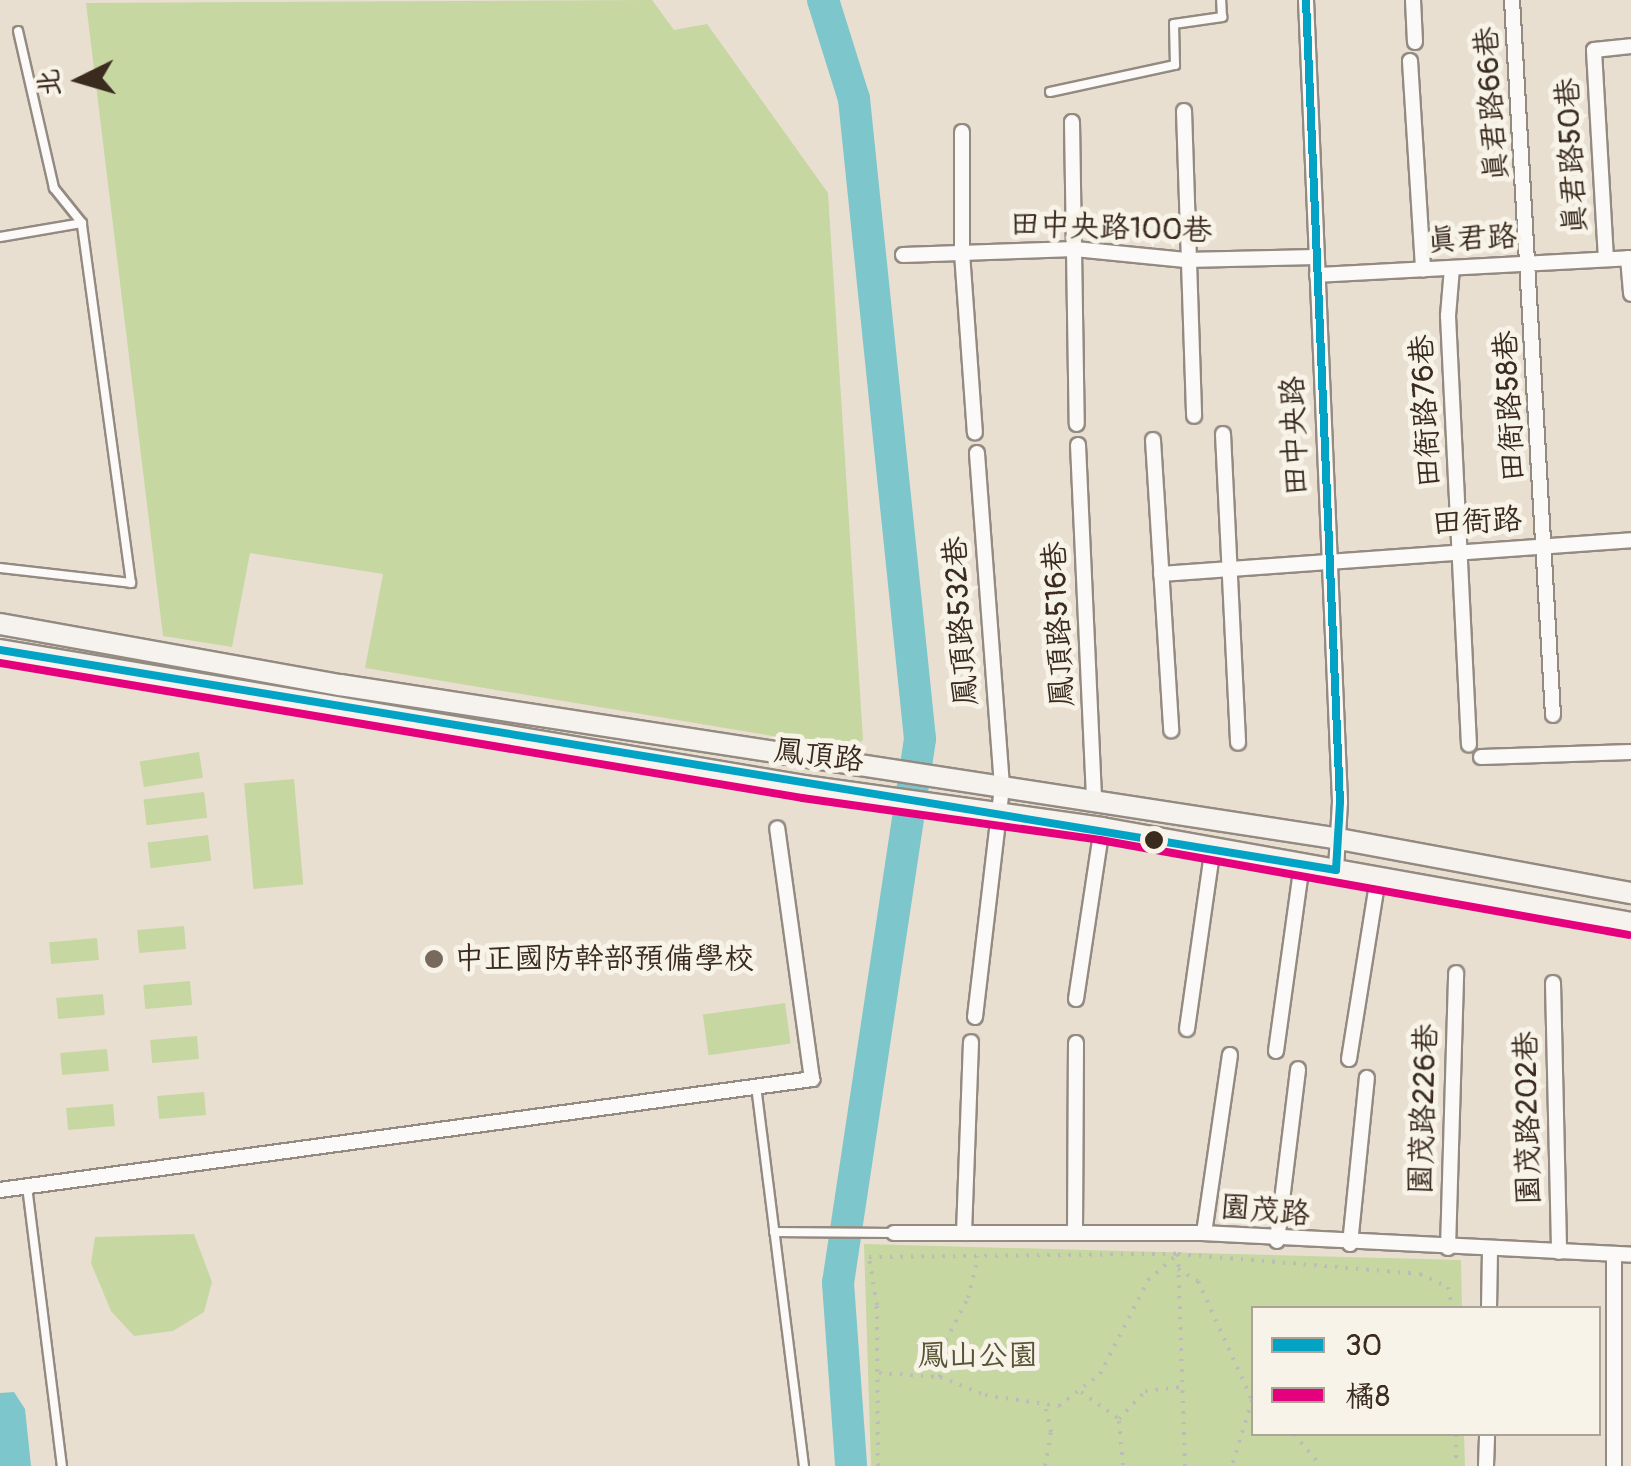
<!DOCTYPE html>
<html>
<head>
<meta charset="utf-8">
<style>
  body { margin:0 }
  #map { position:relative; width:1631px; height:1466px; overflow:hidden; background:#e9dfd1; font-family:Pangolin,"LXGW WenKai TC",sans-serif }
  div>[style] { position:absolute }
  .green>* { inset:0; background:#c6d7a2; transform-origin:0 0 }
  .water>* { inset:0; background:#7dc6cb }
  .river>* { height:32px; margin:-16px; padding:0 16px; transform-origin:16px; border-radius:16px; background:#7dc6cb }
  .path>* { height:4px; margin-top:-2px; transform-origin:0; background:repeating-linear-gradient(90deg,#bfbbb8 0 2.5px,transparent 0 10.5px) }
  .roads { filter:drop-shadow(2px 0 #938b82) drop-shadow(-2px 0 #938b82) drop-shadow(0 2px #938b82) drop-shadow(0 -2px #938b82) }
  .service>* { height:8px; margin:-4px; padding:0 4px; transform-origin:4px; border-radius:4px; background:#fcfaf8 }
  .minor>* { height:14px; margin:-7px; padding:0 7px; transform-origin:7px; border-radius:7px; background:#fcfaf8 }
  .secondary>* { height:20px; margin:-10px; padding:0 10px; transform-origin:10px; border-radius:10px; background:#f6f2ed }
  .bus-1>* { height:8px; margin:-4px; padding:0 4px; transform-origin:4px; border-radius:4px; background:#03a3c5 }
  .bus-2>* { height:8px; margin:-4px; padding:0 4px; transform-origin:4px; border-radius:4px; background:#e5007d }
  .dots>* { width:28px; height:28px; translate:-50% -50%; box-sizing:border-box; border:5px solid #f7f3e8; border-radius:50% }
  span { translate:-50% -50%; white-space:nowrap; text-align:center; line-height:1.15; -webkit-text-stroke:10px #f7f3e8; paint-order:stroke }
  .street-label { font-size:30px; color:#3b2a1e }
  .poi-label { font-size:30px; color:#3b2a1e }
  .left { translate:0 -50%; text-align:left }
  .park-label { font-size:30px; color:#575435 }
  .legend { position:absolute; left:1251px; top:1306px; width:350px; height:130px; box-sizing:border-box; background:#f7f3e8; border:2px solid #aca397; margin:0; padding:12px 18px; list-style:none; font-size:30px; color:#3b2a1e }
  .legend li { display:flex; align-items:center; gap:20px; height:50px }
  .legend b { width:50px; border:2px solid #aca397 }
  .north { position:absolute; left:30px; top:30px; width:100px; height:100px; -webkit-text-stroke:8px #f7f3e8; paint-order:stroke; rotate:265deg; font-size:28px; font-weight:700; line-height:40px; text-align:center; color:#3b2a1e }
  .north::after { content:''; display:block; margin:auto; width:35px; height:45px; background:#3b2a1e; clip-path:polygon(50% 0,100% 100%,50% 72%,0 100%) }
</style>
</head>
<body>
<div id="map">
  <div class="green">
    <i style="clip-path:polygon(652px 0,674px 30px,707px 24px,828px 193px,863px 740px,851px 749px,365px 668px,383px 574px,250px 553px,232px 647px,163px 636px,86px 3px)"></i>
    <i style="left:199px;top:752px;width:26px;height:60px;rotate:81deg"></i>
    <i style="left:294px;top:779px;width:106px;height:50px;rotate:85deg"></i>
    <i style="left:204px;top:792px;width:26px;height:61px;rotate:83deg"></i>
    <i style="left:208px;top:835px;width:26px;height:61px;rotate:83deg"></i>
    <i style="left:184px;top:926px;width:23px;height:47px;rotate:85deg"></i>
    <i style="left:97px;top:938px;width:22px;height:48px;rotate:85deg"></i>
    <i style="left:190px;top:981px;width:24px;height:47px;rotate:85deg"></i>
    <i style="left:103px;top:994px;width:21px;height:47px;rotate:85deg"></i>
    <i style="left:785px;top:1003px;width:41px;height:83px;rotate:82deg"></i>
    <i style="left:197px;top:1036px;width:23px;height:47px;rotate:85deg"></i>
    <i style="left:107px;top:1049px;width:22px;height:47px;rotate:85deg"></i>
    <i style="left:204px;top:1092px;width:23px;height:47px;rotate:85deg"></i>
    <i style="left:113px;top:1104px;width:22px;height:47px;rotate:85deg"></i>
    <i style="clip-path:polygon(194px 1234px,212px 1282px,204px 1312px,173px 1331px,134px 1336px,111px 1311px,91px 1263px,95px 1237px)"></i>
    <i style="clip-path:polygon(864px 1244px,1461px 1260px,1462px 1308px,1254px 1308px,1254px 1434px,1464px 1434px,1465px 1466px,871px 1466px)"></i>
  </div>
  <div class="water">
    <i style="clip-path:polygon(14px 1392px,25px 1409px,31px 1466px,0 1466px,0 1393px)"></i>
  </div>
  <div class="river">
    <i style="left:823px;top:0;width:104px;rotate:72.6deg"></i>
    <i style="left:854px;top:99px;width:643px;rotate:84.11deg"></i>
    <i style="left:920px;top:739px;width:550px;rotate:98.57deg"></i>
    <i style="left:838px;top:1283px;width:183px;rotate:85.9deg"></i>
  </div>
  <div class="path">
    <i style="left:1178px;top:1269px;width:23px;rotate:31deg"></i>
    <i style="left:1198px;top:1281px;width:131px;rotate:65.6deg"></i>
    <i style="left:1252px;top:1400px;width:69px;rotate:106.9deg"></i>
    <i style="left:879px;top:1373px;width:61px;rotate:3.8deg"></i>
    <i style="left:940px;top:1377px;width:48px;rotate:21.8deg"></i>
    <i style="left:985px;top:1395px;width:75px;rotate:8.5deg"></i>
    <i style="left:1059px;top:1406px;width:52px;rotate:-38deg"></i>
    <i style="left:1100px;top:1374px;width:106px;rotate:-62.9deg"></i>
    <i style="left:1148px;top:1280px;width:40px;rotate:-41deg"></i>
    <i style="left:1178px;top:1254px;width:212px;rotate:88.1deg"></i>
    <i style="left:940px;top:1377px;width:27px;rotate:-88deg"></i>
    <i style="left:941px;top:1350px;width:59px;rotate:-62.6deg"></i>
    <i style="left:968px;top:1298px;width:43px;rotate:-76.6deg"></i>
    <i style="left:1081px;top:1392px;width:47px;rotate:35.4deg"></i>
    <i style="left:1119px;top:1419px;width:38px;rotate:-47deg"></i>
    <i style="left:1145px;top:1391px;width:37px;rotate:-6deg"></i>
    <i style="left:1119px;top:1421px;width:45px;rotate:84.9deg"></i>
    <i style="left:1294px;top:1434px;width:42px;rotate:49.8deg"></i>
    <i style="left:1456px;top:1434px;width:32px;rotate:90deg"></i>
    <i style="left:878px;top:1466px;width:161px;rotate:-90.4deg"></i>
    <i style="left:877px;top:1305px;width:49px;rotate:-99.5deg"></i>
    <i style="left:869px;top:1257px;width:309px;rotate:-0.6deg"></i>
    <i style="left:1178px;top:1254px;width:243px;rotate:4.7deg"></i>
    <i style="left:1420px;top:1274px;width:31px;rotate:25deg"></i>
    <i style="left:1448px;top:1287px;width:21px;rotate:79deg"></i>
    <i style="left:1045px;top:1466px;width:35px;rotate:-80deg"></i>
    <i style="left:1051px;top:1432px;width:25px;rotate:-102deg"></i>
  </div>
  <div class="roads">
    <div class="service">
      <i style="left:1050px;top:92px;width:128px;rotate:-12.2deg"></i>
      <i style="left:1175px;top:65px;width:41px;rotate:-91.4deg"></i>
      <i style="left:1174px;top:24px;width:49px;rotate:-8.3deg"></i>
      <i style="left:1222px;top:17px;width:17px;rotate:-93deg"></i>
      <i style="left:0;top:237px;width:83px;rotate:-9.7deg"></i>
      <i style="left:0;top:568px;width:132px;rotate:6.5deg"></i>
      <i style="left:131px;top:583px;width:363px;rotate:-97.8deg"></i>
      <i style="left:82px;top:223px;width:45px;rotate:-128.7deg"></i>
      <i style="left:54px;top:188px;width:161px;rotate:-102.9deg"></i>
      <i style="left:756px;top:1086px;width:383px;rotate:82.8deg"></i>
      <i style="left:27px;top:1186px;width:282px;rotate:82.9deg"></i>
      <i style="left:774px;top:1232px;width:120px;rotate:0.5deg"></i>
    </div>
    <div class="minor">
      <i style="left:1306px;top:0;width:803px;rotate:87.57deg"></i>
      <i style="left:1340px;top:802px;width:68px;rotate:93.4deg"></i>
      <i style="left:1413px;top:0;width:42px;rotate:87.3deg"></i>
      <i style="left:1512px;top:0;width:716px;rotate:86.72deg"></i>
      <i style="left:1410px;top:61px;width:209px;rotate:86.4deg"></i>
      <i style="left:1184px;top:111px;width:305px;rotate:88.1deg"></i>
      <i style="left:1072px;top:122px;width:302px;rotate:89.1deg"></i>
      <i style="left:962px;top:132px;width:121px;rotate:90deg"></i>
      <i style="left:962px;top:253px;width:180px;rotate:85.9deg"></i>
      <i style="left:903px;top:255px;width:172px;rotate:-2deg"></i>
      <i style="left:1075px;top:249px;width:111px;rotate:5.7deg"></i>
      <i style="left:1185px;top:260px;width:131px;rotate:-1.3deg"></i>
      <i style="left:1628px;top:258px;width:36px;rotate:85deg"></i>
      <i style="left:1606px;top:259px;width:209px;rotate:-93.3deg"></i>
      <i style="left:1594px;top:50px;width:37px;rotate:-6deg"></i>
      <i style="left:1452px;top:268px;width:48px;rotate:94.8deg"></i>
      <i style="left:1448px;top:316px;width:429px;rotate:87.2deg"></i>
      <i style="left:1317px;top:275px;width:314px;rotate:-3.1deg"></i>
      <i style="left:1223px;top:434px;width:309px;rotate:87.2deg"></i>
      <i style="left:1153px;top:440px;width:291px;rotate:86.4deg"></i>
      <i style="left:1078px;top:445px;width:355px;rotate:87.4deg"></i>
      <i style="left:1161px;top:574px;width:471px;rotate:-4.1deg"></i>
      <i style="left:1481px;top:757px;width:150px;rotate:-1.9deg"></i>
      <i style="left:1553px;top:983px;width:269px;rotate:88.7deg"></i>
      <i style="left:1076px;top:999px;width:173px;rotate:-81.4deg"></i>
      <i style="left:975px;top:1017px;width:233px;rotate:-83.3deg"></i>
      <i style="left:1002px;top:786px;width:334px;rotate:-94.3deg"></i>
      <i style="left:1187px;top:1029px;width:184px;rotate:-81.9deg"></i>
      <i style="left:1276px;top:1051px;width:189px;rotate:-82.1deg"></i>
      <i style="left:1349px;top:1059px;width:184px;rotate:-80.9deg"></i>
      <i style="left:0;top:1190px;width:820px;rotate:-7.78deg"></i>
      <i style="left:812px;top:1079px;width:253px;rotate:-97.9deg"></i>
      <i style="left:894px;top:1233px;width:310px"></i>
      <i style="left:1204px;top:1233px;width:428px;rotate:2.9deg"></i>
      <i style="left:964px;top:1233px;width:191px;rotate:-87.9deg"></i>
      <i style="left:1075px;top:1233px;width:190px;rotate:-89.7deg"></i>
      <i style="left:1204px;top:1233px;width:180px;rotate:-81.7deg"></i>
      <i style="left:1277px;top:1241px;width:173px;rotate:-83deg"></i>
      <i style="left:1350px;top:1244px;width:167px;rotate:-84.2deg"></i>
      <i style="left:1448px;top:1248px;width:275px;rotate:-88.3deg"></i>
      <i style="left:1614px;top:1254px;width:212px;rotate:90deg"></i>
      <i style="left:1489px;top:1308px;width:59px;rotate:-89deg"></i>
      <i style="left:1486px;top:1466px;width:32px;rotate:-88deg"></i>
    </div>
    <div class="secondary">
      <i style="left:0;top:624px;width:345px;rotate:10.2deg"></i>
      <i style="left:340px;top:685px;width:1011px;rotate:8.76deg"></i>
      <i style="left:1339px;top:839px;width:297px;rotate:10.5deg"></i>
      <i style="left:0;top:650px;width:815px;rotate:9.6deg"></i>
      <i style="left:804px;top:786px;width:301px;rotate:8deg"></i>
      <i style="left:1102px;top:828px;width:537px;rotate:10.18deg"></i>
    </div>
  </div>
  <div class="bus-1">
    <i style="left:0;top:650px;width:1354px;rotate:9.35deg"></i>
    <i style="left:1336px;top:870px;width:68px;rotate:-86.6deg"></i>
    <i style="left:1340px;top:802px;width:803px;rotate:-92.43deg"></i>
  </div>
  <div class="bus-2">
    <i style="left:0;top:663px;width:813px;rotate:9.55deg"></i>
    <i style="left:802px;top:798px;width:301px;rotate:8deg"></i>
    <i style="left:1100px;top:840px;width:537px;rotate:10.18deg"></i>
  </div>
  <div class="dots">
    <i style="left:1154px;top:840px;background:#3b2a1e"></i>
    <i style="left:434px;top:959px;background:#78695d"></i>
  </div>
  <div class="street-label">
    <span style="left:1492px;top:104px;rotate:-94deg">真君路66巷</span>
    <span style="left:1572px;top:156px;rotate:-93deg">真君路50巷</span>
    <span style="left:1111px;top:228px;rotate:2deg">田中央路100巷</span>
    <span style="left:1472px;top:239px;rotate:-3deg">真君路</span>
    <span style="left:1510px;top:406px;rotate:-93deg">田衙路58巷</span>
    <span style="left:1426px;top:411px;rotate:-93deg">田衙路76巷</span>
    <span style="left:1295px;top:436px;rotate:-92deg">田中央路</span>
    <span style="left:1477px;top:522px;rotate:-3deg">田衙路</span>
    <span style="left:961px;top:621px;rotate:-94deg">鳳頂路532巷</span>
    <span style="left:1059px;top:624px;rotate:-93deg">鳳頂路516巷</span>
    <span style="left:819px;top:756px;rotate:7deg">鳳頂路</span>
    <span style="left:1424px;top:1109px;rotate:-88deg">園茂路226巷</span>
    <span style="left:1528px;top:1118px;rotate:-91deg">園茂路202巷</span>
    <span style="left:1265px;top:1211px;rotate:5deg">園茂路</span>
  </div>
  <div class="poi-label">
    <span class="left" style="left:454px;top:959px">中正國防幹部預備學校</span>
  </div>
  <div class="park-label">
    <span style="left:978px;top:1356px">鳳山公園</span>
  </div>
  <ul class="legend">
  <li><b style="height:12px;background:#03a3c5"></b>30</li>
  <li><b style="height:12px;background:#e5007d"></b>橘8</li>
  </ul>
  <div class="north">北</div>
</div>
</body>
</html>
